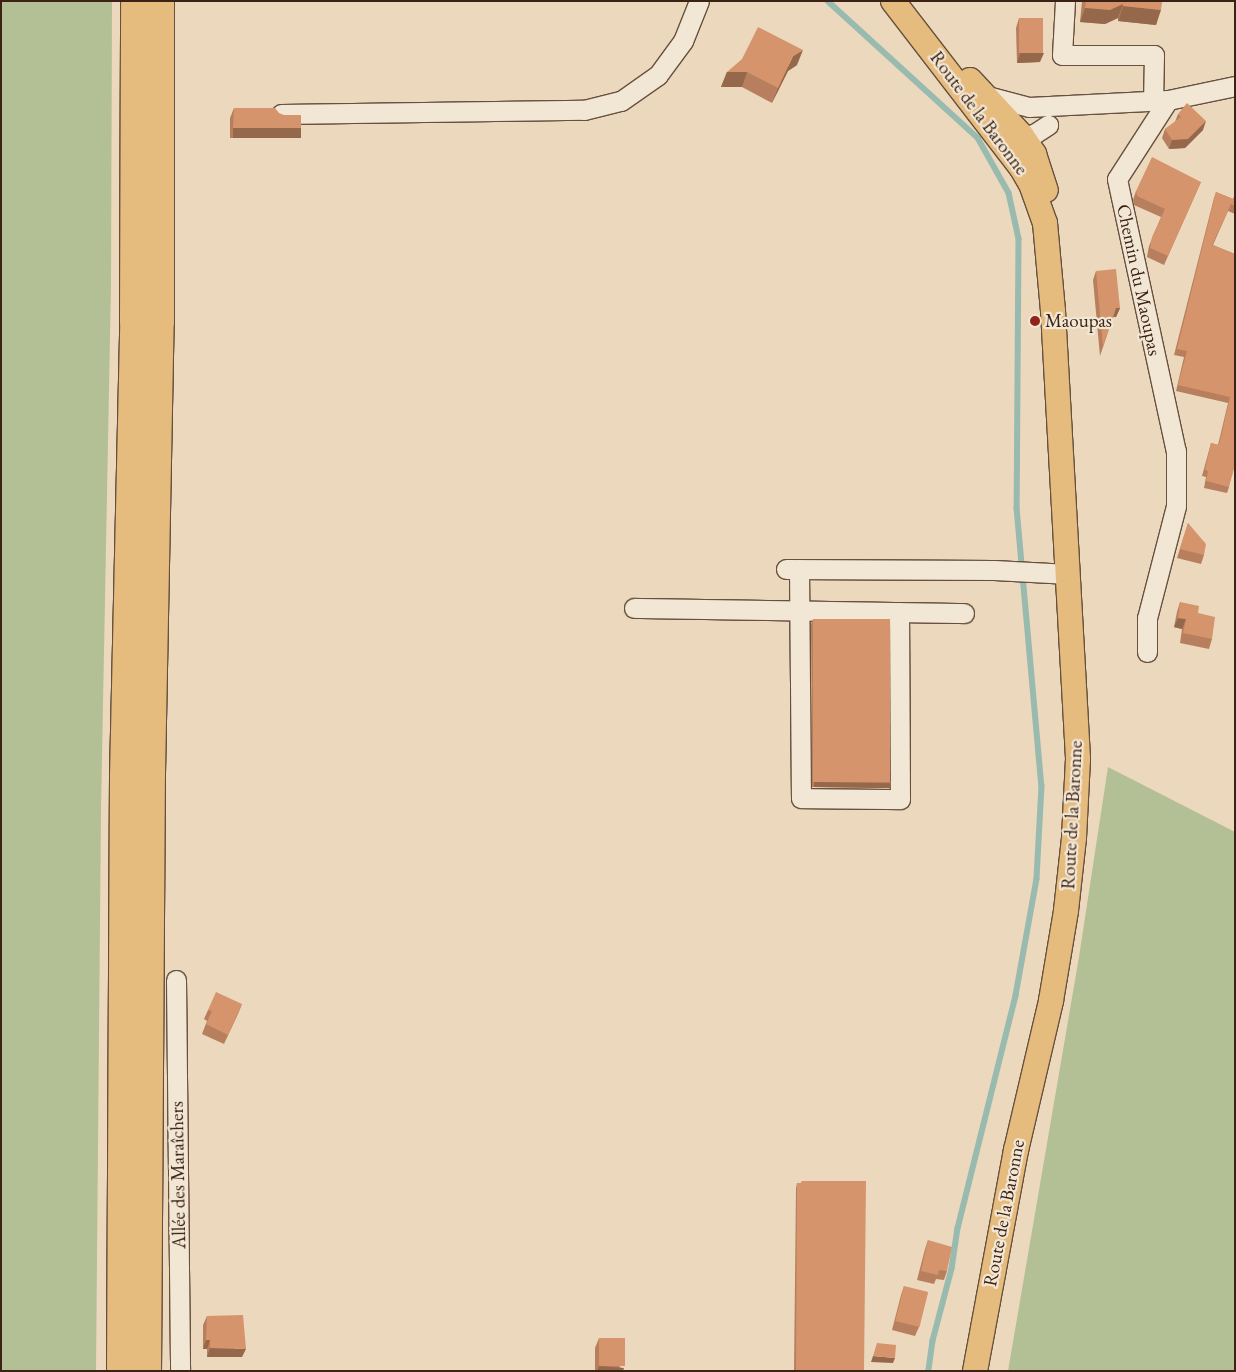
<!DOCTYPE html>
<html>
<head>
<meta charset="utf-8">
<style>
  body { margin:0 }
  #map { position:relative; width:1236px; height:1372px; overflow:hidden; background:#ebd8bd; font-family:"EB Garamond",serif }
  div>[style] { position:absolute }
  .green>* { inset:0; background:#b3bf94 }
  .stream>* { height:5.5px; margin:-2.75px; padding:0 2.75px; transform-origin:2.75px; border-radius:2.75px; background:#98baaf }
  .roads { filter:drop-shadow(1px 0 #67503e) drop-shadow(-1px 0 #67503e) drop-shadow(0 1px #67503e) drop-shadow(0 -1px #67503e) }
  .minor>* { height:19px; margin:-9.5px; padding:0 9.5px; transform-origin:9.5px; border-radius:9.5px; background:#f2e6d4 }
  .major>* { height:24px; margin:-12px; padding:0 12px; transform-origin:12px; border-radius:12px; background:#e6bc7e }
  .highway>* { height:28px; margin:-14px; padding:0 14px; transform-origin:14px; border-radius:14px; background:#e6bc7e }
  .wall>* { inset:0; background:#b77f5d }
  .shaded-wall>* { inset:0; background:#95684c; transform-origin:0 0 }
  .building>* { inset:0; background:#d5946c; transform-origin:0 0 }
  .dots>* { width:14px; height:14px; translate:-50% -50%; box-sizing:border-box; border:2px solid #f2e6d4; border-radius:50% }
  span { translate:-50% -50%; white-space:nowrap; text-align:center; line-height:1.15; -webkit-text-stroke:4.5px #f2e6d4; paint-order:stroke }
  .street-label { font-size:19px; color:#3b2214 }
  .poi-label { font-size:19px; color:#3b2214 }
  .left { translate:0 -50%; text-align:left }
  .frame { position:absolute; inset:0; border:2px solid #3b2214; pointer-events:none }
</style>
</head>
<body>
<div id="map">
  <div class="green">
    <i style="clip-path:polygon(1px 1px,112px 1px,111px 284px,101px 809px,96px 1371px,1px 1371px)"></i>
    <i style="clip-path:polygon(1108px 767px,1235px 832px,1235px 1371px,1008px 1371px,1079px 957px)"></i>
  </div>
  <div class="stream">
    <i style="left:828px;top:1px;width:203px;rotate:42.4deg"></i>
    <i style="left:978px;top:138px;width:63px;rotate:60.6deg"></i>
    <i style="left:1009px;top:193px;width:47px;rotate:77.7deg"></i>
    <i style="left:1019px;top:239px;width:269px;rotate:90.4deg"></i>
    <i style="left:1017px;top:508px;width:279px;rotate:84.9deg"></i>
    <i style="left:1042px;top:786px;width:93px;rotate:93.1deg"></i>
    <i style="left:1037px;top:879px;width:119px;rotate:100.2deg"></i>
    <i style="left:1016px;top:996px;width:239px;rotate:104deg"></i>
    <i style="left:958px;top:1228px;width:41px;rotate:98.3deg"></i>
    <i style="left:952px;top:1269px;width:74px;rotate:104.8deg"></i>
    <i style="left:933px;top:1341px;width:30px;rotate:98deg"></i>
  </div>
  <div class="roads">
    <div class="minor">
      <i style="left:1065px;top:1px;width:54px;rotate:93.2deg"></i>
      <i style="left:1062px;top:55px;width:92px"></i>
      <i style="left:1154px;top:55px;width:46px;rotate:91.2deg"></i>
      <i style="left:987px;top:96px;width:43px;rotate:14.7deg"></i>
      <i style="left:1029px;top:107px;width:139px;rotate:-2.9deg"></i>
      <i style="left:1168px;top:100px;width:94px;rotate:122.8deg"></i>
      <i style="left:1117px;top:179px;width:278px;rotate:77.8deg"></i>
      <i style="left:1176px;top:451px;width:55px;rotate:90deg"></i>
      <i style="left:1176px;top:506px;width:116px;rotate:104.5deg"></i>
      <i style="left:1147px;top:618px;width:34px;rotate:90deg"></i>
      <i style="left:1168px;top:100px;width:68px;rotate:-11.8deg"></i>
      <i style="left:281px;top:114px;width:303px;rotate:-0.8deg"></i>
      <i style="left:584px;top:110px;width:38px;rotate:-14deg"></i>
      <i style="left:621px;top:101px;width:45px;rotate:-35.1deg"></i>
      <i style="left:658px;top:75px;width:42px;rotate:-53.7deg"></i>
      <i style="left:683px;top:41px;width:43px;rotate:-68.2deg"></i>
      <i style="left:1011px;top:131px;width:12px;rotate:24deg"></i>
      <i style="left:1022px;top:136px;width:12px;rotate:-9deg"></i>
      <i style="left:1034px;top:134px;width:17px;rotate:-33deg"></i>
      <i style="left:786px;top:569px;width:208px;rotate:0.3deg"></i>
      <i style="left:994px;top:570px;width:75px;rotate:3.1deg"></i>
      <i style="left:799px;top:569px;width:229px;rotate:89.5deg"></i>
      <i style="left:801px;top:798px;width:99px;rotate:0.6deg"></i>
      <i style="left:900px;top:799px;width:187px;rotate:-90.3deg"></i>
      <i style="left:634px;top:608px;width:330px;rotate:0.9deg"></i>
      <i style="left:176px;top:980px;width:391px;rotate:89.4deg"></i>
    </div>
    <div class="major">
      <i style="left:893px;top:1px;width:210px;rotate:52.4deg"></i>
      <i style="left:1021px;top:167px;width:20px;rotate:60deg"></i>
      <i style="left:1031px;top:184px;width:41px;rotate:70.3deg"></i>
      <i style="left:1045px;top:223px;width:88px;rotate:84.8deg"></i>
      <i style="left:1053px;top:311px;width:449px;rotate:86.8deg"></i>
      <i style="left:1078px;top:759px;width:79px;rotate:92.9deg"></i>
      <i style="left:1074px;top:838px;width:73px;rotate:96.3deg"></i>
      <i style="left:1066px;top:911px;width:91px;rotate:99.5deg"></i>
      <i style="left:1051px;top:1001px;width:153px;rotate:103.2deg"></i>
      <i style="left:1016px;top:1150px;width:225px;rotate:100.5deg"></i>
      <i style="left:970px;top:80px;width:76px;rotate:47.1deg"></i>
      <i style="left:1022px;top:136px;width:22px;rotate:56deg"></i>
      <i style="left:1034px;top:154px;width:38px;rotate:72deg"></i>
    </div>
    <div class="highway">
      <i style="left:121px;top:1371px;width:595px;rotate:-89.71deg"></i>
      <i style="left:124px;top:776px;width:455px;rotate:-88.7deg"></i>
      <i style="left:134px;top:321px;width:320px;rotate:-89.8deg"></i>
      <i style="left:147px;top:1371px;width:598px;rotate:-89.62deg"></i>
      <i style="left:151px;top:773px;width:451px;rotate:-88.9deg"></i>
      <i style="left:160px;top:322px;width:321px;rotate:-90deg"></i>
    </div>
  </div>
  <div class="wall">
    <i style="clip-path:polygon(1082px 1px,1162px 1px,1156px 25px,1118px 21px,1118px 18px,1105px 24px,1080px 22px)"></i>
    <i style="clip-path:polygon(1019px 18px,1040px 62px,1017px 63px,1016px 28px)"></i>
    <i style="clip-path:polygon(797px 65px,788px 71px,772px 103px,742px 87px,721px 87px,727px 72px)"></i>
    <i style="clip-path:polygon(234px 108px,298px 138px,230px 138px,230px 118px)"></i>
    <i style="clip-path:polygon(1178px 114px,1203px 130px,1185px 148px,1169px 149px,1162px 138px,1165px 129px,1175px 122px)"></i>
    <i style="clip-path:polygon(1201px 182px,1164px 265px,1147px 257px,1149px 246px,1161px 217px,1134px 205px,1133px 200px,1136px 191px)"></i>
    <i style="clip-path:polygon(1216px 192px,1233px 199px,1235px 195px,1235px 214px,1228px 211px,1213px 245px,1235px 254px,1229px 487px,1227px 493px,1204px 488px,1206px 477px,1202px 476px,1211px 443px,1218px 445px,1228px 403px,1176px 391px,1184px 357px,1174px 355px,1214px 198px)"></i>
    <i style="clip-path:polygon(1096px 271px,1120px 308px,1116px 317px,1113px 317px,1100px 356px,1093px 280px)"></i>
    <i style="clip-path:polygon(1188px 523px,1204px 555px,1201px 564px,1177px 558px)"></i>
    <i style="clip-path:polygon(1180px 602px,1198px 613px,1212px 639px,1209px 649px,1180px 643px,1182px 629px,1174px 627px,1177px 612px)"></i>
    <i style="clip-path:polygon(813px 619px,891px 783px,889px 788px,812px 787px,811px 624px)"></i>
    <i style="clip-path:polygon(242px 1004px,238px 1014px,224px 1044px,202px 1034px,207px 1021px,204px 1019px,208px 1010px)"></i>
    <i style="clip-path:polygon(802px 1181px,864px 1371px,794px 1371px,796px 1188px,797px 1183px,801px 1183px)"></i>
    <i style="clip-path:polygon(928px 1240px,947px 1271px,944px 1280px,936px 1279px,934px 1284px,917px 1280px,925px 1249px)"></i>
    <i style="clip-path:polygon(904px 1286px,919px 1327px,915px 1336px,892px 1330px,901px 1295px)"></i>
    <i style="clip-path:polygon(207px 1316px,242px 1357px,207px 1357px,207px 1349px,203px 1349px,203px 1325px)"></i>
    <i style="clip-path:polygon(599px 1338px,623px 1371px,595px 1371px,595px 1348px)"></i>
  </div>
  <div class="shaded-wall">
    <i style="clip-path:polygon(1123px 4px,1118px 18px,1105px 24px,1080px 22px,1085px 8px)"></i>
    <i style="clip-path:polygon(1123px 6px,1161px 10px,1156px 25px,1118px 21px)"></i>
    <i style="clip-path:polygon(803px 50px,797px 65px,788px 71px,772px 103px,778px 88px,793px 56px)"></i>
    <i style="clip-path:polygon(1020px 53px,1044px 53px,1040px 62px,1017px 63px)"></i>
    <i style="clip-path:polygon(727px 72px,747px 72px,742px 87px,721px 87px)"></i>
    <i style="clip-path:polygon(1206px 121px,1203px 130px,1185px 148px,1169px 149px,1172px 140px)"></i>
    <i style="left:233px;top:128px;width:68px;height:10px"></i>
    <i style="clip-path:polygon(1116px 308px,1120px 308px,1116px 317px,1113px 317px)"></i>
    <i style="clip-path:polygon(1178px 618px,1186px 619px,1182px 629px,1174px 627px)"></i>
    <i style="left:814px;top:782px;width:77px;height:5px;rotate:1deg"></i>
    <i style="clip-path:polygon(206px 1340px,210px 1340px,207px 1349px,203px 1349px)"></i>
    <i style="clip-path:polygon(210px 1348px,246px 1349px,242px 1357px,207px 1357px)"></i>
    <i style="clip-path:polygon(873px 1356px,895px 1358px,893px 1363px,871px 1362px)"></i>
    <i style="clip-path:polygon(599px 1366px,624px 1368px,623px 1371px,597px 1371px)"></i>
  </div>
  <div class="building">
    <i style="clip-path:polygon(1086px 1px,1162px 1px,1161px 10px,1123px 6px,1123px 4px,1110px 10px,1085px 8px)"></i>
    <i style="left:1019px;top:18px;width:24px;height:35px"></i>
    <i style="clip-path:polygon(758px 27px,803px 50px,793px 56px,778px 88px,747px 72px,727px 72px,742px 59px)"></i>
    <i style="clip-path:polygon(1187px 103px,1206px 121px,1188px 139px,1172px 140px,1165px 129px,1181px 117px,1178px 114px)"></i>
    <i style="clip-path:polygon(234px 108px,275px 108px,279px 113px,284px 115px,301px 115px,301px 128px,233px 128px)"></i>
    <i style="clip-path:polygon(1152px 157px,1201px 182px,1168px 256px,1150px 248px,1152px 237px,1165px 209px,1137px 196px,1136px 191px)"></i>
    <i style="clip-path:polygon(1216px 192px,1233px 199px,1235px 195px,1235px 206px,1231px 204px,1212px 245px,1235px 254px,1235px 465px,1229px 487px,1206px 481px,1208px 471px,1205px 470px,1211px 443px,1219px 445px,1230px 397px,1178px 385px,1187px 351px,1177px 349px)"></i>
    <i style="clip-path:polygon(1116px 269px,1120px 308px,1116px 308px,1103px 347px,1096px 271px)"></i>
    <i style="clip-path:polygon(1188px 523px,1206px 544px,1204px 555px,1180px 549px)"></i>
    <i style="clip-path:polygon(1180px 602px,1199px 606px,1198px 613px,1215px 617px,1212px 639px,1183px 633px,1186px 619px,1178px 618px)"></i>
    <i style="left:813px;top:619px;width:77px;height:163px"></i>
    <i style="clip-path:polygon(216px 992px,242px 1004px,228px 1035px,206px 1024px,212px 1011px,208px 1010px)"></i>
    <i style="clip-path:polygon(802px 1181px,866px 1181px,864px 1371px,796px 1371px,797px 1183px,802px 1183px)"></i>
    <i style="clip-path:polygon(928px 1240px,952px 1247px,947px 1271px,939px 1270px,938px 1275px,921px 1271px)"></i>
    <i style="left:904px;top:1286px;width:25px;height:36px;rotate:14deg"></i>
    <i style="clip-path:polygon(243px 1315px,246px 1349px,210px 1348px,210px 1340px,206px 1340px,207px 1316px)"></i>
    <i style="left:599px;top:1338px;width:26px;height:28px"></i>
    <i style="clip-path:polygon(877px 1343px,896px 1345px,895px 1358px,873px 1356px)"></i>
  </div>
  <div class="dots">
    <i style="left:1035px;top:321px;background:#8f2418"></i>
  </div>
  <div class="street-label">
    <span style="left:979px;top:113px;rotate:53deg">Route de la Baronne</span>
    <span style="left:1139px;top:280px;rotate:78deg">Chemin du Maoupas</span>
    <span style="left:1072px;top:815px;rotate:-87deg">Route de la Baronne</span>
    <span style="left:178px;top:1175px;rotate:-91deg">Allée des Maraîchers</span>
    <span style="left:1004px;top:1213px;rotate:-79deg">Route de la Baronne</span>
  </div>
  <div class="poi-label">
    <span class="left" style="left:1045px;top:321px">Maoupas</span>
  </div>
  <div class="frame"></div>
</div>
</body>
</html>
